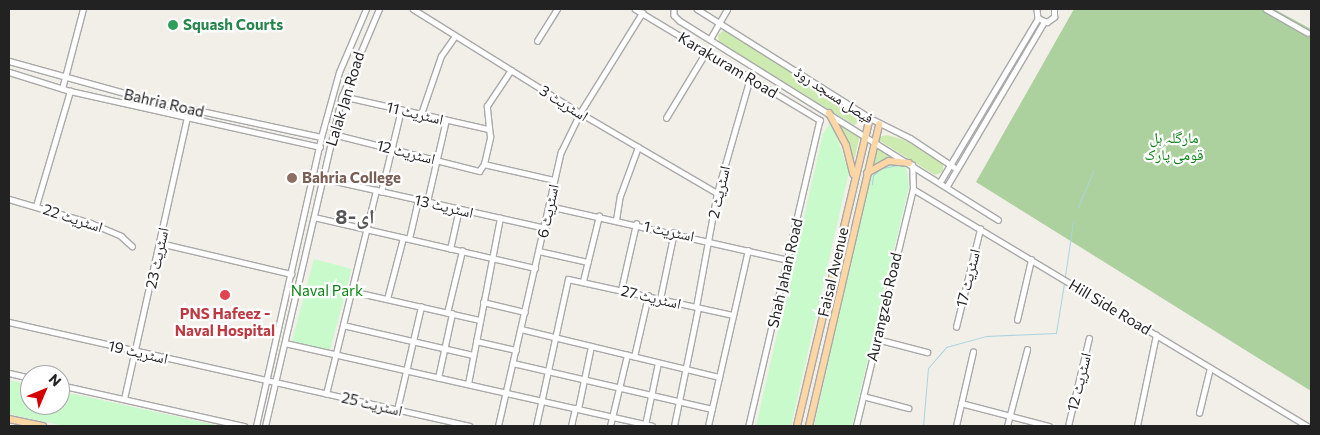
<!DOCTYPE html>
<html>
<head>
<meta charset="utf-8">
<style>
  body { margin:0 }
  #map { position:relative; width:1320px; height:435px; overflow:hidden; background:#f2efe9; font-family:Commissioner,"Noto Naskh Arabic",sans-serif }
  div>[style] { position:absolute }
  .grass>* { inset:0; background:#cdebb0 }
  .forest>* { inset:0; background:#add19e }
  .park>* { inset:0; background:#c8facc; transform-origin:0 0 }
  .stream>* { height:1px; margin:-0.5px; padding:0 0.5px; transform-origin:0.5px; border-radius:0.5px; background:#aad3df }
  .roads { filter:drop-shadow(1px 0 #a9a9a9) drop-shadow(-1px 0 #a9a9a9) drop-shadow(0 1px #a9a9a9) drop-shadow(0 -1px #a9a9a9) }
  .minor>* { height:4.5px; margin:-2.25px; padding:0 2.25px; transform-origin:2.25px; border-radius:2.25px; background:#fff }
  .tertiary>* { height:5px; margin:-2.5px; padding:0 2.5px; transform-origin:2.5px; border-radius:2.5px; background:#fff }
  .primary>* { height:6px; margin:-3px; padding:0 3px; transform-origin:3px; border-radius:3px; background:#fcd6a4 }
  .dots>* { width:14px; height:14px; translate:-50% -50%; box-sizing:border-box; border:2px solid #fff; border-radius:50% }
  span { translate:-50% -50%; white-space:nowrap; text-align:center; line-height:1.15; -webkit-text-stroke:4.5px #fff; paint-order:stroke }
  .leisure-label { font-size:15px; color:#27864d; font-weight:700 }
  .left { translate:0 -50%; text-align:left }
  .street-label { font-size:15px; color:#222 }
  .park-label { font-size:15px; color:#0c8416 }
  .education-label { font-size:15px; color:#785e54; font-weight:700 }
  .health-label { font-size:15px; color:#be3a42; font-weight:700 }
  .district-label { font-size:20px; color:#555; font-weight:700 }
  .frame { position:absolute; inset:0; border:10px solid #222; pointer-events:none }
  .north { position:absolute; left:20px; top:365px; width:50px; height:50px; box-sizing:border-box; background:#fff; border:1px solid #a7a7a7; border-radius:50%; rotate:45deg; font-size:14px; font-weight:700; line-height:20px; text-align:center; color:#222 }
  .north::after { content:''; display:block; margin:auto; width:18px; height:22px; background:#d40000; clip-path:polygon(50% 0,100% 100%,50% 72%,0 100%) }
</style>
</head>
<body>
<div id="map">
  <div class="grass">
    <i style="clip-path:polygon(724px 30px,827px 94px,833px 103px,858px 117px,859px 122px,854px 125px,719px 42px,718px 35px)"></i>
    <i style="clip-path:polygon(838px 122px,860px 135px,853px 165px,847px 143px)"></i>
    <i style="clip-path:polygon(887px 135px,907px 141px,943px 164px,943px 172px,935px 175px,880px 141px,879px 137px)"></i>
    <i style="clip-path:polygon(876px 145px,898px 159px,883px 160px,872px 165px)"></i>
  </div>
  <div class="forest">
    <i style="clip-path:polygon(1074px 9px,1274px 9px,1311px 29px,1311px 391px,976px 182px)"></i>
  </div>
  <div class="park">
    <i style="clip-path:polygon(831px 121px,849px 172px,791px 426px,756px 426px,823px 134px)"></i>
    <i style="clip-path:polygon(891px 163px,906px 165px,909px 186px,852px 426px,814px 426px,871px 173px)"></i>
    <i style="left:314px;top:259px;width:39px;height:85px;rotate:15deg"></i>
    <i style="clip-path:polygon(9px 380px,30px 385px,30px 405px,60px 405px,60px 391px,220px 426px,64px 426px,9px 414px)"></i>
  </div>
  <div class="stream">
    <i style="left:872px;top:184px;width:9px;rotate:-84deg"></i>
    <i style="left:873px;top:175px;width:11px;rotate:-38deg"></i>
    <i style="left:882px;top:168px;width:17px;rotate:-10deg"></i>
    <i style="left:1078px;top:207px;width:39px;rotate:-67deg"></i>
    <i style="left:1065px;top:276px;width:55px;rotate:-81.6deg"></i>
    <i style="left:923px;top:426px;width:58px;rotate:-85.1deg"></i>
    <i style="left:928px;top:368px;width:28px;rotate:-49deg"></i>
    <i style="left:946px;top:347px;width:41px;rotate:-15.4deg"></i>
    <i style="left:986px;top:336px;width:70px;rotate:-2.5deg"></i>
    <i style="left:1056px;top:333px;width:51px;rotate:-80.9deg"></i>
  </div>
  <div class="roads">
    <div class="minor">
      <i style="left:413px;top:9px;width:197px;rotate:31.9deg"></i>
      <i style="left:580px;top:113px;width:159px;rotate:30.3deg"></i>
      <i style="left:635px;top:9px;width:216px;rotate:31deg"></i>
      <i style="left:820px;top:120px;width:314px;rotate:103.1deg"></i>
      <i style="left:674px;top:9px;width:6px;rotate:90deg"></i>
      <i style="left:674px;top:15px;width:8px;rotate:45deg"></i>
      <i style="left:680px;top:21px;width:375px;rotate:32deg"></i>
      <i style="left:697px;top:9px;width:204px;rotate:32.2deg"></i>
      <i style="left:870px;top:118px;width:45px;rotate:26.6deg"></i>
      <i style="left:910px;top:138px;width:56px;rotate:33.4deg"></i>
      <i style="left:1037px;top:9px;width:9px;rotate:84deg"></i>
      <i style="left:1038px;top:18px;width:10px;rotate:24deg"></i>
      <i style="left:1047px;top:22px;width:9px;rotate:-36deg"></i>
      <i style="left:1054px;top:17px;width:8px;rotate:-90deg"></i>
      <i style="left:1266px;top:9px;width:48px;rotate:29.7deg"></i>
      <i style="left:710px;top:39px;width:34px;rotate:-60deg"></i>
      <i style="left:537px;top:41px;width:38px;rotate:-58deg"></i>
      <i style="left:62px;top:89px;width:83px;rotate:-75.3deg"></i>
      <i style="left:342px;top:96px;width:150px;rotate:12.7deg"></i>
      <i style="left:421px;top:114px;width:61px;rotate:-71deg"></i>
      <i style="left:441px;top:56px;width:24px;rotate:-55deg"></i>
      <i style="left:666px;top:118px;width:77px;rotate:-58.8deg"></i>
      <i style="left:333px;top:134px;width:151px;rotate:14.2deg"></i>
      <i style="left:479px;top:171px;width:9px;rotate:-54deg"></i>
      <i style="left:484px;top:164px;width:28px;rotate:-77deg"></i>
      <i style="left:490px;top:137px;width:31px;rotate:-96deg"></i>
      <i style="left:487px;top:106px;width:43px;rotate:-56.3deg"></i>
      <i style="left:484px;top:164px;width:72px;rotate:12.9deg"></i>
      <i style="left:313px;top:176px;width:238px;rotate:12.6deg"></i>
      <i style="left:940px;top:182px;width:191px;rotate:-59.1deg"></i>
      <i style="left:947px;top:186px;width:191px;rotate:-59.4deg"></i>
      <i style="left:913px;top:189px;width:460px;rotate:31deg"></i>
      <i style="left:381px;top:192px;width:84px;rotate:-76.3deg"></i>
      <i style="left:9px;top:199px;width:85px;rotate:16.3deg"></i>
      <i style="left:91px;top:223px;width:33px;rotate:23deg"></i>
      <i style="left:121px;top:236px;width:15px;rotate:42deg"></i>
      <i style="left:427px;top:202px;width:84px;rotate:-77deg"></i>
      <i style="left:36px;top:206px;width:120px;rotate:-73.5deg"></i>
      <i style="left:549px;top:206px;width:245px;rotate:12.7deg"></i>
      <i style="left:314px;top:217px;width:227px;rotate:13deg"></i>
      <i style="left:616px;top:220px;width:24px;rotate:-81deg"></i>
      <i style="left:620px;top:196px;width:52px;rotate:-69.8deg"></i>
      <i style="left:409px;top:239px;width:40px;rotate:-77deg"></i>
      <i style="left:160px;top:243px;width:135px;rotate:13.3deg"></i>
      <i style="left:450px;top:249px;width:41px;rotate:-77.3deg"></i>
      <i style="left:539px;top:251px;width:50px;rotate:12.7deg"></i>
      <i style="left:583px;top:281px;width:67px;rotate:-76.2deg"></i>
      <i style="left:621px;top:290px;width:68px;rotate:-77.2deg"></i>
      <i style="left:351px;top:291px;width:132px;rotate:12.7deg"></i>
      <i style="left:387px;top:299px;width:63px;rotate:-75.3deg"></i>
      <i style="left:660px;top:299px;width:68px;rotate:-78.2deg"></i>
      <i style="left:483px;top:302px;width:43px;rotate:13.4deg"></i>
      <i style="left:696px;top:307px;width:116px;rotate:-79.6deg"></i>
      <i style="left:717px;top:193px;width:120px;rotate:-74deg"></i>
      <i style="left:447px;top:313px;width:64px;rotate:-76.4deg"></i>
      <i style="left:1017px;top:320px;width:62px;rotate:-76.9deg"></i>
      <i style="left:9px;top:322px;width:472px;rotate:12.7deg"></i>
      <i style="left:343px;top:325px;width:133px;rotate:13deg"></i>
      <i style="left:956px;top:327px;width:101px;rotate:-76.2deg"></i>
      <i style="left:521px;top:329px;width:204px;rotate:13.6deg"></i>
      <i style="left:877px;top:339px;width:52px;rotate:14.6deg"></i>
      <i style="left:476px;top:341px;width:41px;rotate:12.7deg"></i>
      <i style="left:285px;top:343px;width:376px;rotate:12.7deg"></i>
      <i style="left:634px;top:357px;width:63px;rotate:-77.1deg"></i>
      <i style="left:513px;top:363px;width:204px;rotate:13deg"></i>
      <i style="left:438px;top:378px;width:66px;rotate:-77.7deg"></i>
      <i style="left:468px;top:384px;width:169px;rotate:-79.1deg"></i>
      <i style="left:326px;top:394px;width:210px;rotate:-76.2deg"></i>
      <i style="left:863px;top:396px;width:47px;rotate:14.9deg"></i>
      <i style="left:124px;top:399px;width:289px;rotate:-77.4deg"></i>
      <i style="left:961px;top:403px;width:91px;rotate:14.6deg"></i>
      <i style="left:578px;top:409px;width:64px;rotate:-78.3deg"></i>
      <i style="left:397px;top:410px;width:106px;rotate:-76.9deg"></i>
      <i style="left:1199px;top:413px;width:46px;rotate:-76.3deg"></i>
      <i style="left:645px;top:425px;width:63px;rotate:-78.2deg"></i>
      <i style="left:498px;top:426px;width:281px;rotate:-77.1deg"></i>
      <i style="left:561px;top:152px;width:43px;rotate:-64deg"></i>
      <i style="left:580px;top:113px;width:118px;rotate:-58.2deg"></i>
      <i style="left:536px;top:426px;width:150px;rotate:-77.7deg"></i>
      <i style="left:568px;top:279px;width:169px;rotate:12.3deg"></i>
      <i style="left:571px;top:426px;width:18px;rotate:-77deg"></i>
      <i style="left:610px;top:426px;width:73px;rotate:-76.5deg"></i>
      <i style="left:674px;top:426px;width:120px;rotate:-78.5deg"></i>
      <i style="left:708px;top:426px;width:180px;rotate:-77.2deg"></i>
      <i style="left:856px;top:426px;width:244px;rotate:-76.5deg"></i>
      <i style="left:913px;top:189px;width:24px;rotate:-92deg"></i>
      <i style="left:956px;top:426px;width:76px;rotate:-77.1deg"></i>
      <i style="left:1007px;top:426px;width:79px;rotate:-75.3deg"></i>
      <i style="left:1068px;top:426px;width:90px;rotate:-76.6deg"></i>
      <i style="left:1137px;top:426px;width:93px;rotate:-78.2deg"></i>
    </div>
    <div class="tertiary">
      <i style="left:9px;top:61px;width:146px;rotate:15.5deg"></i>
      <i style="left:150px;top:100px;width:175px;rotate:12.2deg"></i>
      <i style="left:9px;top:72px;width:64px;rotate:17.3deg"></i>
      <i style="left:70px;top:91px;width:256px;rotate:12.6deg"></i>
      <i style="left:9px;top:373px;width:22px;rotate:13deg"></i>
      <i style="left:60px;top:385px;width:189px;rotate:12.6deg"></i>
      <i style="left:256px;top:426px;width:296px;rotate:-77.3deg"></i>
      <i style="left:321px;top:137px;width:67px;rotate:-74.5deg"></i>
      <i style="left:339px;top:72px;width:69px;rotate:-66.8deg"></i>
      <i style="left:265px;top:426px;width:339px;rotate:-76.9deg"></i>
      <i style="left:342px;top:96px;width:95px;rotate:-67deg"></i>
    </div>
    <div class="primary">
      <i style="left:829px;top:113px;width:36px;rotate:62deg"></i>
      <i style="left:846px;top:145px;width:30px;rotate:76deg"></i>
      <i style="left:867px;top:173px;width:25px;rotate:-29deg"></i>
      <i style="left:889px;top:161px;width:20px;rotate:6deg"></i>
      <i style="left:9px;top:419px;width:35px;rotate:12deg"></i>
      <i style="left:797px;top:426px;width:317px;rotate:-76.7deg"></i>
      <i style="left:809px;top:426px;width:310px;rotate:-76.9deg"></i>
    </div>
  </div>
  <div class="dots">
    <i style="left:173px;top:25px;background:#2e9e5b"></i>
    <i style="left:292px;top:178px;background:#8d6e63"></i>
    <i style="left:225px;top:295px;background:#e0444e"></i>
  </div>
  <div class="leisure-label">
    <span class="left" style="left:183px;top:25px">Squash Courts</span>
  </div>
  <div class="street-label">
    <span style="left:728px;top:65px;rotate:31deg">Karakuram Road</span>
    <span style="left:834px;top:95px;rotate:33deg">فیصل مسجد روڈ</span>
    <span style="left:345px;top:99px;rotate:-73deg">Lalak Jan Road</span>
    <span style="left:164px;top:103px;rotate:13deg">Bahria Road</span>
    <span style="left:564px;top:103px;rotate:32deg">اسٹریٹ 3</span>
    <span style="left:415px;top:113px;rotate:13deg">اسٹریٹ 11</span>
    <span style="left:406px;top:152px;rotate:14deg">اسٹریٹ 12</span>
    <span style="left:719px;top:192px;rotate:-77deg">اسٹریٹ 2</span>
    <span style="left:444px;top:206px;rotate:13deg">اسٹریٹ 13</span>
    <span style="left:548px;top:211px;rotate:-78deg">اسٹریٹ 6</span>
    <span style="left:73px;top:218px;rotate:18deg">اسٹریٹ 22</span>
    <span style="left:669px;top:231px;rotate:12deg">اسٹریٹ 1</span>
    <span style="left:157px;top:258px;rotate:-78deg">اسٹریٹ 23</span>
    <span style="left:833px;top:272px;rotate:-77deg">Faisal Avenue</span>
    <span style="left:785px;top:273px;rotate:-77deg">Shah Jahan Road</span>
    <span style="left:968px;top:278px;rotate:-76deg">اسٹریٹ 17</span>
    <span style="left:651px;top:297px;rotate:13deg">اسٹریٹ 27</span>
    <span style="left:884px;top:307px;rotate:-77deg">Aurangzeb Road</span>
    <span style="left:1110px;top:307px;rotate:31deg">Hill Side Road</span>
    <span style="left:138px;top:352px;rotate:13deg">اسٹریٹ 19</span>
    <span style="left:1079px;top:382px;rotate:-76deg">اسٹریٹ 12</span>
    <span style="left:372px;top:404px;rotate:13deg">اسٹریٹ 25</span>
  </div>
  <div class="park-label">
    <span style="left:1174px;top:146px">مارگلہ ہل<br>قومی پارک</span>
    <span style="left:327px;top:291px">Naval Park</span>
  </div>
  <div class="education-label">
    <span class="left" style="left:302px;top:178px">Bahria College</span>
  </div>
  <div class="health-label">
    <span style="left:225px;top:322px">PNS Hafeez -<br>Naval Hospital</span>
  </div>
  <div class="district-label">
    <span style="left:355px;top:216px">ای-8</span>
  </div>
  <div class="frame"></div>
  <div class="north">N</div>
</div>
</body>
</html>
